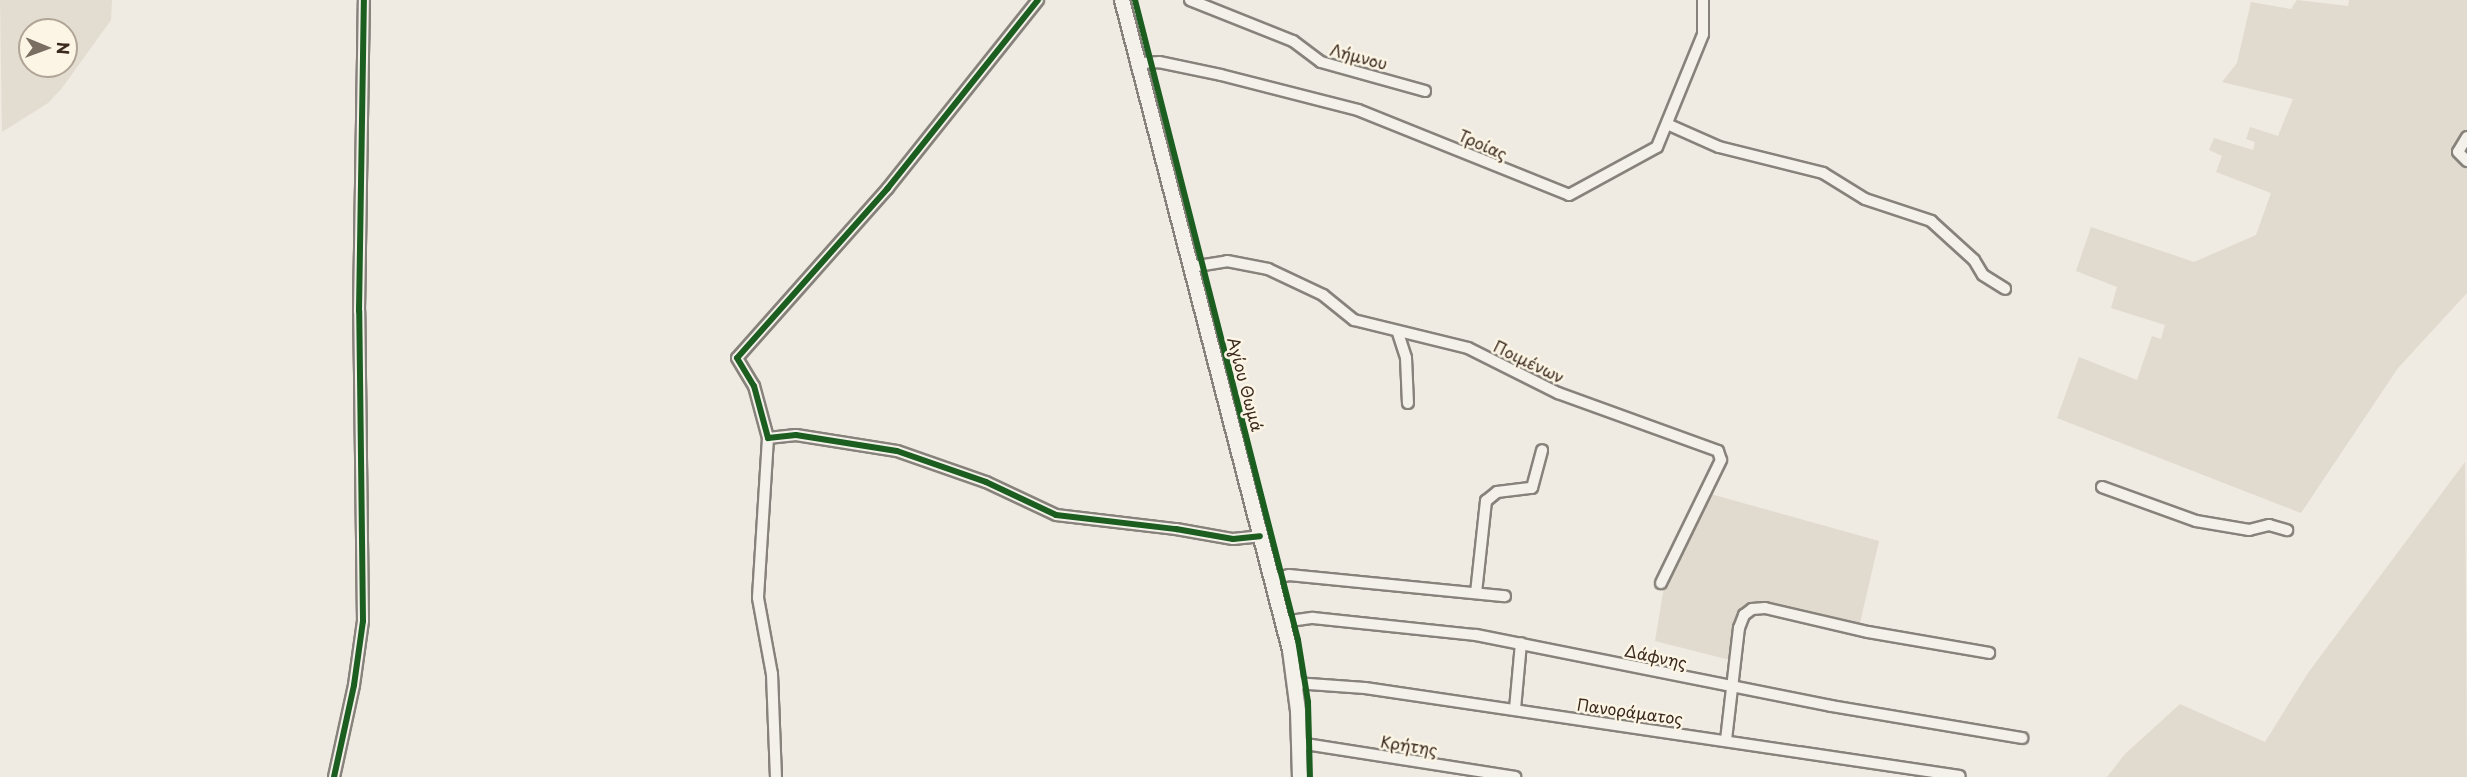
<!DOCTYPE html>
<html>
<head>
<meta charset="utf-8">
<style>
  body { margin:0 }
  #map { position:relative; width:2467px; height:777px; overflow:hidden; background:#efebe2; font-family:"Playpen Sans",sans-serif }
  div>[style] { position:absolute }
  .built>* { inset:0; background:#e3dcd0 }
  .green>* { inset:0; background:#e1dace }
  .roads { filter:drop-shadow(2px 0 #87827b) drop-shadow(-2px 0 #87827b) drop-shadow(0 2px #87827b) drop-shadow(0 -2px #87827b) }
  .minor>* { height:10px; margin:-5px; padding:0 5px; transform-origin:5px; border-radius:5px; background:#f4f1ea }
  .major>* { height:14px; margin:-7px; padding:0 7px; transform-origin:7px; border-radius:7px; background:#f4f1ea }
  .cycleway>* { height:6px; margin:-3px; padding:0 3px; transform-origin:3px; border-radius:3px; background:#1b5e20 }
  span { translate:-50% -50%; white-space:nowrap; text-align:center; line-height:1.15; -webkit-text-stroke:5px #fcf5e5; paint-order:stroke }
  .street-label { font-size:16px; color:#3b2a1e }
  .north { position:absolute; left:18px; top:18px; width:60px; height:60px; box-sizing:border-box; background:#fcf5e5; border:2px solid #afa495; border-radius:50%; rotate:91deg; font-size:16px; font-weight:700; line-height:24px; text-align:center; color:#3b2a1e }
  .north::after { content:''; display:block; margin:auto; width:21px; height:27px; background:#7a6e63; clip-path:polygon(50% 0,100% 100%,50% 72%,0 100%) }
</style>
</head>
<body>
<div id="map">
  <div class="built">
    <i style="clip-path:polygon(evenodd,0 0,112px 0,111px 20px,62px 88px,48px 103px,2px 132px,0 0,30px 30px,66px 30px,66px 66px,30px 66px,30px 30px)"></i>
  </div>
  <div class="green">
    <i style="clip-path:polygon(2297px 0,2348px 6px,2349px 0,2467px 0,2467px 132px,2458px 140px,2456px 155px,2467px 164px,2467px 293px,2398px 368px,2301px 513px,2057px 418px,2079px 357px,2137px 380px,2152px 336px,2161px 339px,2165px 325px,2111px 308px,2117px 287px,2076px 271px,2091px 227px,2194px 262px,2256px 235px,2271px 193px,2216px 172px,2222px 156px,2209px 150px,2214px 138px,2253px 150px,2255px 142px,2246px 139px,2250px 127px,2278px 136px,2293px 99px,2222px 82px,2237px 63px,2251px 2px,2291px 9px)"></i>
    <i style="clip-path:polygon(2465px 462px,2467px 777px,2107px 777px,2125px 754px,2180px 704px,2265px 742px,2308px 673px)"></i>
    <i style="clip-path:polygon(1707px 493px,1879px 541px,1859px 627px,1748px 606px,1739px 614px,1730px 660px,1655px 641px,1665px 581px)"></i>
  </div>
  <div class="roads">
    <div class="minor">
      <i style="left:1038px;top:0;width:241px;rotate:128.6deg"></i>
      <i style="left:888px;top:188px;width:227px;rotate:131.6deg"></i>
      <i style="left:737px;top:358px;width:33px;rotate:59deg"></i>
      <i style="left:754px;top:386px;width:54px;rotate:74.9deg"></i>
      <i style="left:768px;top:438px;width:28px;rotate:-6deg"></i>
      <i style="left:796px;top:435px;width:102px;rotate:9deg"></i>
      <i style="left:897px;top:451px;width:94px;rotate:19.2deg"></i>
      <i style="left:986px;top:482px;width:77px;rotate:25.2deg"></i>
      <i style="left:1056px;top:515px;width:121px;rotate:6.7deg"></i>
      <i style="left:1176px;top:529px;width:58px;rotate:10deg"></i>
      <i style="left:1233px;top:539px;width:27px;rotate:-6deg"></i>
      <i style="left:1190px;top:0;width:111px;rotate:21.7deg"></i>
      <i style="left:1293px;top:41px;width:35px;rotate:37deg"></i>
      <i style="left:1321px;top:62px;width:108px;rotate:15.6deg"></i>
      <i style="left:1136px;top:63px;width:23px;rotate:-2deg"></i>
      <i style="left:1159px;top:62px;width:63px;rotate:11.8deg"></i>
      <i style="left:1221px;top:75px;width:141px;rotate:14.3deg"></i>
      <i style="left:1358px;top:110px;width:227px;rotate:21.9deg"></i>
      <i style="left:1569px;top:195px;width:100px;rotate:-28.6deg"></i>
      <i style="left:1657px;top:147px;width:122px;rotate:-67.8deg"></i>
      <i style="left:1703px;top:34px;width:34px;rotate:-90deg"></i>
      <i style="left:1667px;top:124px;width:57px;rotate:23.9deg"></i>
      <i style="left:1719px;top:147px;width:107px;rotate:14deg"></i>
      <i style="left:1823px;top:173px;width:49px;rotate:31.8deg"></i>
      <i style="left:1865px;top:199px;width:70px;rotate:18.4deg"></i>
      <i style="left:1931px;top:221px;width:58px;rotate:42.2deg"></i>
      <i style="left:1974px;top:260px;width:17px;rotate:59deg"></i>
      <i style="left:1983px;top:275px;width:26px;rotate:32deg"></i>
      <i style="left:2467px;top:137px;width:17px;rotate:121deg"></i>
      <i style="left:2458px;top:152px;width:13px;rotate:45deg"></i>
      <i style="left:1191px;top:267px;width:36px;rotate:-9deg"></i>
      <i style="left:1227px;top:261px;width:42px;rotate:11deg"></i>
      <i style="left:1268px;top:269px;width:61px;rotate:25.3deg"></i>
      <i style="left:1323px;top:295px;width:40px;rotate:39deg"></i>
      <i style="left:1354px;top:320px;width:117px;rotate:13.8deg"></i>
      <i style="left:1468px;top:348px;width:101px;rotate:26.6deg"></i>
      <i style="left:1558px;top:393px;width:170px;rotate:19.9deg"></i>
      <i style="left:1718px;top:451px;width:9px;rotate:72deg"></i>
      <i style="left:1721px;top:460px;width:137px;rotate:116deg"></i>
      <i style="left:1398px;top:333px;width:26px;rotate:72deg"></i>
      <i style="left:1406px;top:358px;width:45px;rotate:87.5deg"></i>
      <i style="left:768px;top:438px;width:160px;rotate:93.6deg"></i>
      <i style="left:758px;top:598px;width:77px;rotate:79.6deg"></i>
      <i style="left:772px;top:674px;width:103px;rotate:87.8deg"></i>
      <i style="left:2102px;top:487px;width:100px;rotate:19.9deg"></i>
      <i style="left:2196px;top:521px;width:54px;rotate:9.6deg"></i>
      <i style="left:2249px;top:530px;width:21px;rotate:-14deg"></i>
      <i style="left:2269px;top:525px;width:19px;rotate:16deg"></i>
      <i style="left:1272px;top:579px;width:17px;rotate:-13deg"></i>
      <i style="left:1289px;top:575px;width:217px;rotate:5.6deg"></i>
      <i style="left:1476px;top:593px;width:93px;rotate:-83.8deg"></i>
      <i style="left:1486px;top:501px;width:14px;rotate:-39deg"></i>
      <i style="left:1497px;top:492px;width:35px;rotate:-7deg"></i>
      <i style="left:1532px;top:488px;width:39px;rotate:-75deg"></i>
      <i style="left:1283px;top:622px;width:30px;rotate:-8deg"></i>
      <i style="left:1313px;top:618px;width:164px;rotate:6deg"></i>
      <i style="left:1476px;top:635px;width:362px;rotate:11.3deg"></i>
      <i style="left:1831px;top:706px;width:194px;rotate:9.5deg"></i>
      <i style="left:1295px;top:683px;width:70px;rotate:4.1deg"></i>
      <i style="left:1365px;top:688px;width:601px;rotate:8.41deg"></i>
      <i style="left:1515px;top:709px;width:66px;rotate:-84.8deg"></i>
      <i style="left:1726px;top:740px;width:113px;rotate:-83.4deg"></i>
      <i style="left:1739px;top:628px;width:14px;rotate:-69deg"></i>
      <i style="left:1744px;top:615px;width:10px;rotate:-37deg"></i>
      <i style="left:1752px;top:609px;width:13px;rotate:-4deg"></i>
      <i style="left:1765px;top:608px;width:106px;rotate:13.1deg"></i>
      <i style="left:1868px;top:632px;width:123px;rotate:9.8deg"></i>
      <i style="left:1299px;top:743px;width:219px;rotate:8.9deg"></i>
      <i style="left:334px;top:777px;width:94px;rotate:-77.7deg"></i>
      <i style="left:354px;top:685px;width:65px;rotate:-82deg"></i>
      <i style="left:363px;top:621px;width:310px;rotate:-90.7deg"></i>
      <i style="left:359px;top:311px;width:311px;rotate:-89.1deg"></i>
    </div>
    <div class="major">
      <i style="left:1122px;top:0;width:671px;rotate:75.51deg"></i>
      <i style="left:1290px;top:650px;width:62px;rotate:82.5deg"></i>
      <i style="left:1298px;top:711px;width:66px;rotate:88.3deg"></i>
    </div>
  </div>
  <div class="cycleway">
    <i style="left:1038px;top:0;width:241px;rotate:128.6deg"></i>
    <i style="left:888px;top:188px;width:227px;rotate:131.6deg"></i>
    <i style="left:737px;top:358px;width:33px;rotate:59deg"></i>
    <i style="left:754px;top:386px;width:54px;rotate:74.9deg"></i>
    <i style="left:768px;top:438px;width:28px;rotate:-6deg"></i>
    <i style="left:796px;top:435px;width:102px;rotate:9deg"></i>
    <i style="left:897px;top:451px;width:94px;rotate:19.2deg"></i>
    <i style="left:986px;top:482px;width:77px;rotate:25.2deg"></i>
    <i style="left:1056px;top:515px;width:121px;rotate:6.7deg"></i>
    <i style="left:1176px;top:529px;width:58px;rotate:10deg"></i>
    <i style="left:1233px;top:539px;width:27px;rotate:-6deg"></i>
    <i style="left:1135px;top:0;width:660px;rotate:75.71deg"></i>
    <i style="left:1298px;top:640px;width:63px;rotate:80.8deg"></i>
    <i style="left:1308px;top:702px;width:75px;rotate:88.5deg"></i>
    <i style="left:334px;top:777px;width:94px;rotate:-77.7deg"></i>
    <i style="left:354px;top:685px;width:65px;rotate:-82deg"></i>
    <i style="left:363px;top:621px;width:310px;rotate:-90.7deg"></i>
    <i style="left:359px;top:311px;width:311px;rotate:-89.1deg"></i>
  </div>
  <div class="street-label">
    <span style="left:1359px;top:56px;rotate:15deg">Λήμνου</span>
    <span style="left:1483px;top:144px;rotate:24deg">Τροίας</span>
    <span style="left:1529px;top:361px;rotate:26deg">Ποιμένων</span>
    <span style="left:1246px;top:384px;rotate:75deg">Αγίου Θωμά</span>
    <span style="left:1656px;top:656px;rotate:12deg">Δάφνης</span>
    <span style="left:1630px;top:711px;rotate:8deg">Πανοράματος</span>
    <span style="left:1409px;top:745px;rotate:9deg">Κρήτης</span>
  </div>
  <div class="north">N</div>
</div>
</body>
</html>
